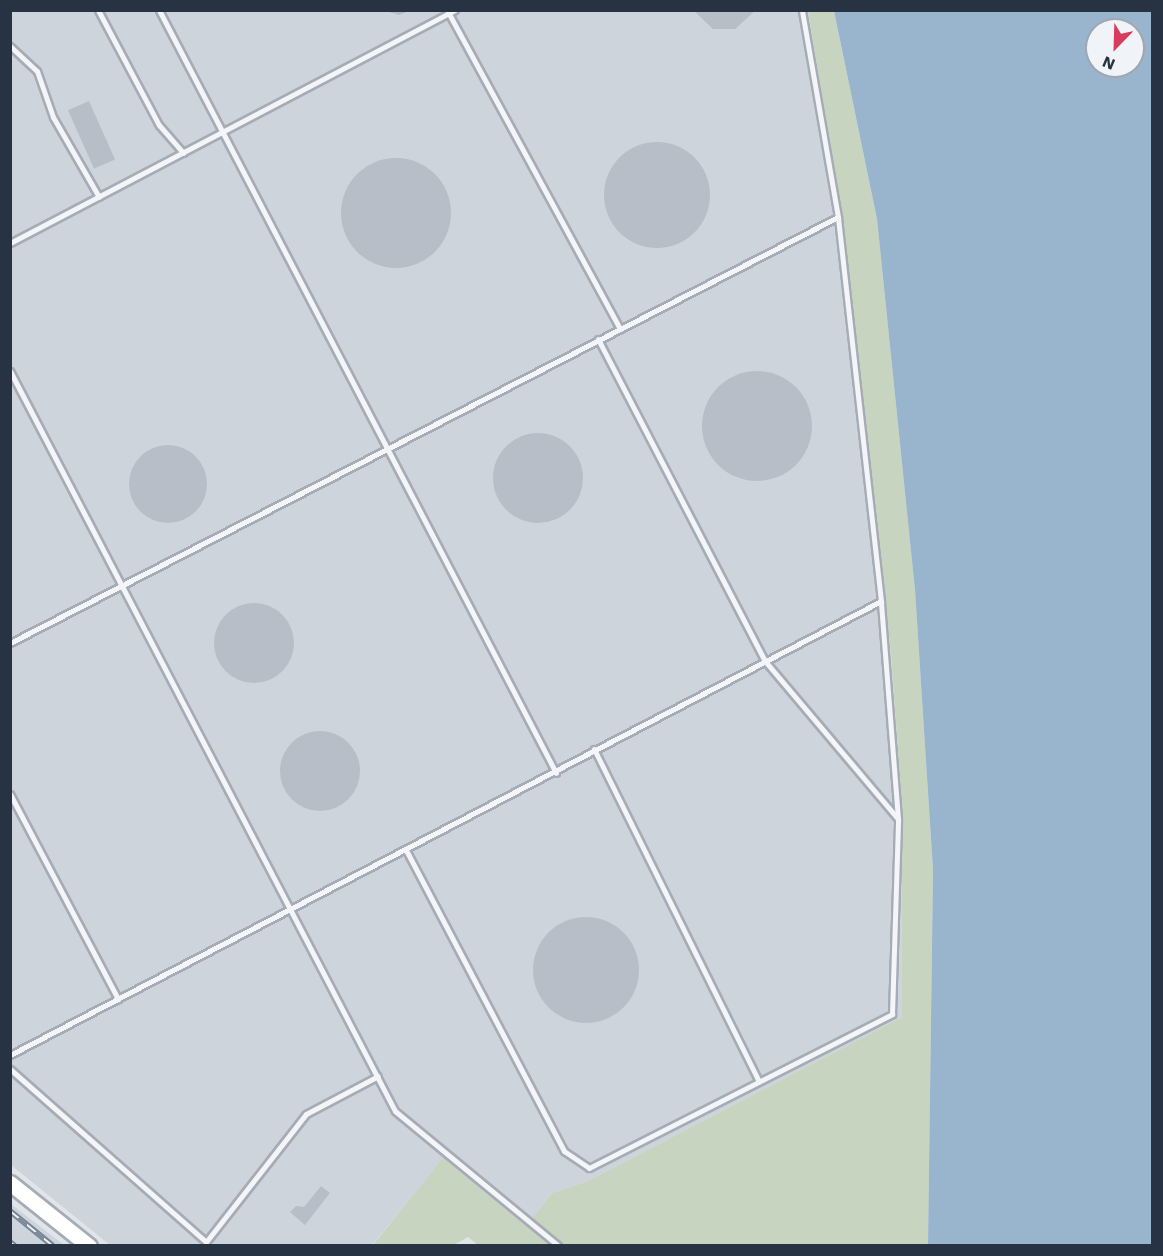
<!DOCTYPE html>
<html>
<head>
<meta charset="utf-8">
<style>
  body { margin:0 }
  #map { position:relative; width:1163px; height:1256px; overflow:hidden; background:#e0e5ea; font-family:"Work Sans",sans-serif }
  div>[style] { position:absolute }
  .built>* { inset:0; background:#ced4dc }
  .green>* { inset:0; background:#c7d5c0 }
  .water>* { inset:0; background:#98b5cd }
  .building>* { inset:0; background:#b7bec8; transform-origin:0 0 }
  .round { border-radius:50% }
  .roads { filter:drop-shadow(2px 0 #a5acb5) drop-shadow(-2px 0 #a5acb5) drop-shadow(0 2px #a5acb5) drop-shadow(0 -2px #a5acb5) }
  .lane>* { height:5px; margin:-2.5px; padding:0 2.5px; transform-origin:2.5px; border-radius:2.5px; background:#f3f5f8 }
  .secondary>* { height:15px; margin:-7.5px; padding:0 7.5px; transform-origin:7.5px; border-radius:7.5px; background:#fff }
  .rail>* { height:6px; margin-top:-3px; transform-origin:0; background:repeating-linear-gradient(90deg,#f0f3f7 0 11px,#788595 0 22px); box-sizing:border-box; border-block:2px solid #788595 }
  span { translate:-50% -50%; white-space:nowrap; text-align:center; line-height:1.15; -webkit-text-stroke:6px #f0f3f7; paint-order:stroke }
  .frame { position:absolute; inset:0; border:12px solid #273343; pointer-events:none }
  .north { position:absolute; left:1085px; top:18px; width:60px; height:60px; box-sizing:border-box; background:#f0f3f7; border:2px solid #a0a6af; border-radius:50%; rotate:203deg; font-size:16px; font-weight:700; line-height:24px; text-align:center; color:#273343 }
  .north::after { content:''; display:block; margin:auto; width:21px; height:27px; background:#d93b5c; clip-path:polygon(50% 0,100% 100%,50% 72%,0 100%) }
</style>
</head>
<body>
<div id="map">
  <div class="built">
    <i style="clip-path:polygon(10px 11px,808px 11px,842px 217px,891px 654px,901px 792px,902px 1017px,588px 1181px,552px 1193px,526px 1226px,443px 1159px,372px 1245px,110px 1245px,11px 1165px)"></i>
    <i style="clip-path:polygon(10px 1204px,11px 1204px,64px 1245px,11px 1245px)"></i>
  </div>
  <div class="green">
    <i style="clip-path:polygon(808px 11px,834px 11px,877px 219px,915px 590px,933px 870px,928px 1245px,479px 1246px,468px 1237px,454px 1245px,372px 1246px,443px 1158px,526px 1226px,552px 1193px,588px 1181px,902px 1017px,901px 792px,891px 654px,842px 217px)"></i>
  </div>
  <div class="water">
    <i style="clip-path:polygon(evenodd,834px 11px,1152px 11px,1152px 1245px,928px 1245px,933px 870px,915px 590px,877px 219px,834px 11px,1097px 30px,1133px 30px,1133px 66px,1097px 66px,1097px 30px)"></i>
  </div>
  <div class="building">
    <i style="clip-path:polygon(382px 10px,412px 10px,399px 15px)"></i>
    <i style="clip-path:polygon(693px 10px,756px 10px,735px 29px,713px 29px)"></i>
    <i style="left:89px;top:101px;width:64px;height:23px;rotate:66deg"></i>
    <i class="round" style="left:604px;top:142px;width:106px;height:106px"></i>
    <i class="round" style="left:341px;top:158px;width:110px;height:110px"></i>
    <i class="round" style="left:702px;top:371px;width:110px;height:110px"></i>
    <i class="round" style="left:493px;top:433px;width:90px;height:90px"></i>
    <i class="round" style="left:129px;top:445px;width:78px;height:78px"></i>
    <i class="round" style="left:214px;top:603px;width:80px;height:80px"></i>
    <i class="round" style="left:280px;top:731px;width:80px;height:80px"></i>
    <i class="round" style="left:533px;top:917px;width:106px;height:106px"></i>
    <i style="clip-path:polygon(321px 1186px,330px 1193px,305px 1225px,290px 1212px,296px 1206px,304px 1207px)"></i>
  </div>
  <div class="roads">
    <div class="lane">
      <i style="left:98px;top:10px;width:130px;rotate:62.1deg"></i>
      <i style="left:159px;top:125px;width:37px;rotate:49deg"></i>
      <i style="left:159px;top:10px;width:860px;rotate:62.51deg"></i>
      <i style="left:448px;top:12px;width:361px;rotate:61.5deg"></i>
      <i style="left:10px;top:46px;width:37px;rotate:43deg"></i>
      <i style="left:37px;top:71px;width:49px;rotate:70.8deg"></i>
      <i style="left:53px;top:117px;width:92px;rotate:60.1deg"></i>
      <i style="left:10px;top:243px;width:502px;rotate:-27.64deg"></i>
      <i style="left:598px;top:339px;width:363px;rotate:62.6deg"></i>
      <i style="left:765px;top:661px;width:205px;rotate:49.9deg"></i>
      <i style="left:10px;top:371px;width:834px;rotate:62.51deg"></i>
      <i style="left:395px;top:1111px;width:212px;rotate:39.5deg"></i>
      <i style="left:10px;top:643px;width:931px;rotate:-27.23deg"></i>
      <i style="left:594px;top:749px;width:371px;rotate:63.6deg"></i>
      <i style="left:10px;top:794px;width:232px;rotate:62.2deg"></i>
      <i style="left:406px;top:850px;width:340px;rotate:62.3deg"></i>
      <i style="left:564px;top:1151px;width:30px;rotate:34deg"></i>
      <i style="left:589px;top:1168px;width:340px;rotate:-26.9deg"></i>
      <i style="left:892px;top:1014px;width:195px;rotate:-88.2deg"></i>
      <i style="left:898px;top:819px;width:219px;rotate:-94.5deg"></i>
      <i style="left:881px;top:601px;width:386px;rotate:-96.4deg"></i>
      <i style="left:838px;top:217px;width:210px;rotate:-99.9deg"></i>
      <i style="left:10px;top:1055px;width:982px;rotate:-27.53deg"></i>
      <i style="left:10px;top:1069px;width:261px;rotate:41.4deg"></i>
      <i style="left:206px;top:1242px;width:162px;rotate:-52deg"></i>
      <i style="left:306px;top:1114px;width:81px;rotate:-27.8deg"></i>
    </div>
    <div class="secondary">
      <i style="left:10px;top:1183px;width:101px;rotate:38.6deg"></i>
    </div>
  </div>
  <div class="rail">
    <i style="left:10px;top:1211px;width:55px;rotate:39.1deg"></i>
    <i style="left:10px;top:1242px;width:6px;rotate:39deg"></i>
  </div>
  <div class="frame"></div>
  <div class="north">N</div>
</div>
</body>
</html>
